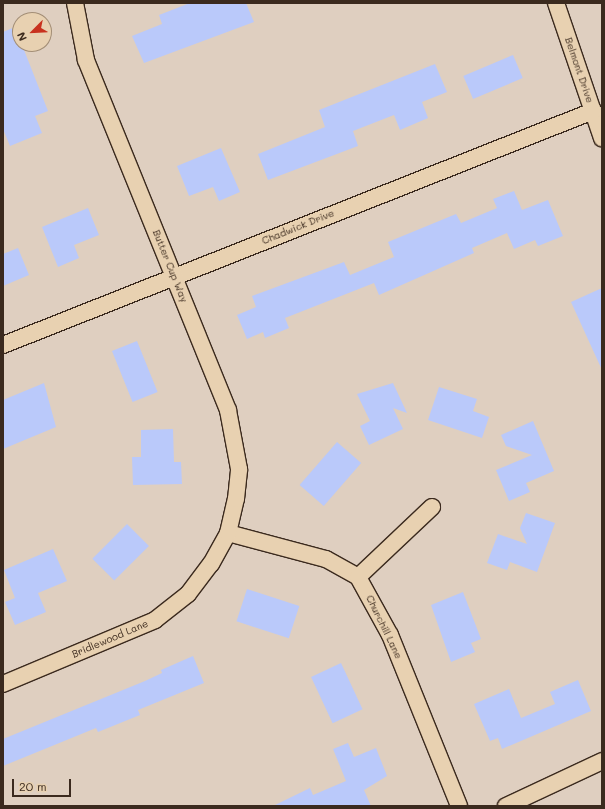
<!DOCTYPE html>
<html>
<head>
<meta charset="utf-8">
<style>
  body { margin:0 }
  #map { position:relative; width:605px; height:809px; overflow:hidden; background:#dfcfc0; font-family:Mali,sans-serif }
  div>[style] { position:absolute }
  .building>* { inset:0; background:#bac9fa; transform-origin:0 0 }
  .roads { filter:drop-shadow(1px 0 #3b2a1e) drop-shadow(-1px 0 #3b2a1e) drop-shadow(0 1px #3b2a1e) drop-shadow(0 -1px #3b2a1e) }
  .minor>* { height:16px; margin:-8px; padding:0 8px; transform-origin:8px; border-radius:8px; background:#e8d1b1 }
  span { translate:-50% -50%; white-space:nowrap; text-align:center; line-height:1.15; -webkit-text-stroke:3.5px #e8d1b1; paint-order:stroke }
  .street-label { font-size:10px; color:#3b2a1e }
  .frame { position:absolute; inset:0; border:4px solid #3b2a1e; pointer-events:none }
  .north { position:absolute; left:12px; top:12px; width:40px; height:40px; box-sizing:border-box; background:#e8d1b1; border:1px solid #a38e76; border-radius:50%; rotate:246deg; font-size:11px; font-weight:700; line-height:16px; text-align:center; color:#3b2a1e }
  .north::after { content:''; display:block; margin:auto; width:14px; height:18px; background:#c8321e; clip-path:polygon(50% 0,100% 100%,50% 72%,0 100%) }
  .scale { position:absolute; left:12px; top:779px; width:59px; height:18px; box-sizing:border-box; border:2px solid #3b2a1e; border-top:0; padding-left:5px; font-size:12px; line-height:14px; white-space:nowrap; color:#3b2a1e; -webkit-text-stroke:3px #e8d1b1; paint-order:stroke }
</style>
</head>
<body>
<div id="map">
  <div class="building">
    <i style="clip-path:polygon(190px 3px,246px 3px,254px 22px,144px 63px,132px 36px,162px 24px,159px 15px)"></i>
    <i style="clip-path:polygon(15px 27px,48px 111px,35px 116px,42px 133px,10px 146px,3px 129px,3px 32px)"></i>
    <i style="left:513px;top:55px;width:25px;height:54px;rotate:67deg"></i>
    <i style="clip-path:polygon(435px 64px,447px 92px,422px 102px,428px 118px,400px 130px,394px 115px,353px 131px,358px 146px,268px 180px,258px 154px,325px 127px,319px 110px)"></i>
    <i style="clip-path:polygon(221px 148px,240px 192px,219px 201px,213px 187px,189px 196px,177px 166px)"></i>
    <i style="clip-path:polygon(514px 191px,522px 210px,548px 200px,563px 236px,538px 246px,535px 240px,514px 249px,507px 233px,472px 248px,474px 253px,379px 295px,374px 283px,285px 318px,289px 328px,265px 338px,263px 332px,247px 339px,237px 315px,256px 307px,252px 296px,344px 262px,350px 275px,394px 257px,388px 242px,456px 214px,461px 223px,497px 208px,493px 199px)"></i>
    <i style="clip-path:polygon(88px 208px,99px 235px,74px 245px,79px 258px,58px 267px,42px 227px)"></i>
    <i style="clip-path:polygon(18px 248px,29px 275px,3px 286px,3px 254px)"></i>
    <i style="clip-path:polygon(602px 288px,602px 370px,571px 302px)"></i>
    <i style="left:137px;top:341px;width:55px;height:27px;rotate:68deg"></i>
    <i style="clip-path:polygon(44px 383px,56px 427px,3px 449px,3px 400px)"></i>
    <i style="clip-path:polygon(393px 383px,407px 413px,393px 408px,403px 429px,369px 445px,360px 426px,370px 421px,357px 394px)"></i>
    <i style="clip-path:polygon(439px 387px,477px 399px,473px 411px,489px 417px,482px 438px,428px 420px)"></i>
    <i style="clip-path:polygon(533px 421px,554px 471px,526px 483px,530px 492px,509px 501px,496px 470px,532px 455px,506px 446px,501px 435px)"></i>
    <i style="clip-path:polygon(173px 429px,174px 462px,181px 462px,182px 484px,133px 485px,132px 457px,141px 457px,141px 430px)"></i>
    <i style="left:337px;top:442px;width:32px;height:57px;rotate:41deg"></i>
    <i style="clip-path:polygon(526px 513px,555px 523px,537px 572px,510px 562px,507px 570px,487px 563px,498px 534px,527px 544px,520px 528px)"></i>
    <i style="left:127px;top:524px;width:31px;height:49px;rotate:45deg"></i>
    <i style="clip-path:polygon(53px 549px,67px 581px,38px 593px,46px 612px,15px 625px,5px 602px,15px 598px,4px 570px)"></i>
    <i style="left:247px;top:589px;width:55px;height:34px;rotate:18deg"></i>
    <i style="clip-path:polygon(463px 592px,481px 639px,471px 643px,475px 652px,451px 662px,431px 605px)"></i>
    <i style="clip-path:polygon(193px 656px,204px 683px,138px 710px,140px 715px,98px 732px,96px 728px,3px 766px,3px 739px,145px 681px,162px 673px,161px 670px)"></i>
    <i style="left:341px;top:663px;width:51px;height:33px;rotate:65deg"></i>
    <i style="clip-path:polygon(578px 680px,591px 711px,502px 749px,498px 738px,490px 741px,474px 704px,509px 689px,521px 718px,555px 704px,550px 692px)"></i>
    <i style="clip-path:polygon(348px 743px,354px 757px,376px 748px,387px 776px,364px 790px,371px 806px,273px 806px,310px 788px,313px 795px,346px 781px,333px 749px)"></i>
  </div>
  <div class="roads">
    <div class="minor">
      <i style="left:556px;top:3px;width:143px;rotate:71.2deg"></i>
      <i style="left:3px;top:345px;width:635px;rotate:-21.63deg"></i>
      <i style="left:228px;top:533px;width:101px;rotate:14.9deg"></i>
      <i style="left:326px;top:559px;width:37px;rotate:29deg"></i>
      <i style="left:358px;top:577px;width:66px;rotate:61.1deg"></i>
      <i style="left:390px;top:635px;width:184px;rotate:68deg"></i>
      <i style="left:358px;top:577px;width:102px;rotate:-43.4deg"></i>
      <i style="left:3px;top:684px;width:165px;rotate:-22.8deg"></i>
      <i style="left:155px;top:620px;width:42px;rotate:-38.2deg"></i>
      <i style="left:188px;top:594px;width:38px;rotate:-53deg"></i>
      <i style="left:211px;top:564px;width:35px;rotate:-61deg"></i>
      <i style="left:228px;top:533px;width:35px;rotate:-77deg"></i>
      <i style="left:236px;top:499px;width:30px;rotate:-84deg"></i>
      <i style="left:239px;top:469px;width:60px;rotate:-100.6deg"></i>
      <i style="left:228px;top:410px;width:378px;rotate:-112.1deg"></i>
      <i style="left:86px;top:60px;width:58px;rotate:-100.9deg"></i>
      <i style="left:506px;top:806px;width:106px;rotate:-25.1deg"></i>
    </div>
  </div>
  <div class="street-label">
    <span style="left:579px;top:70px;rotate:71deg">Belmont Drive</span>
    <span style="left:298px;top:227px;rotate:-22deg">Chadwick Drive</span>
    <span style="left:170px;top:266px;rotate:68deg">Butter Cup Way</span>
    <span style="left:384px;top:627px;rotate:64deg">Churchill Lane</span>
    <span style="left:110px;top:639px;rotate:-23deg">Bridlewood Lane</span>
  </div>
  <div class="frame"></div>
  <div class="north">N</div>
  <div class="scale">20 m</div>
</div>
</body>
</html>
